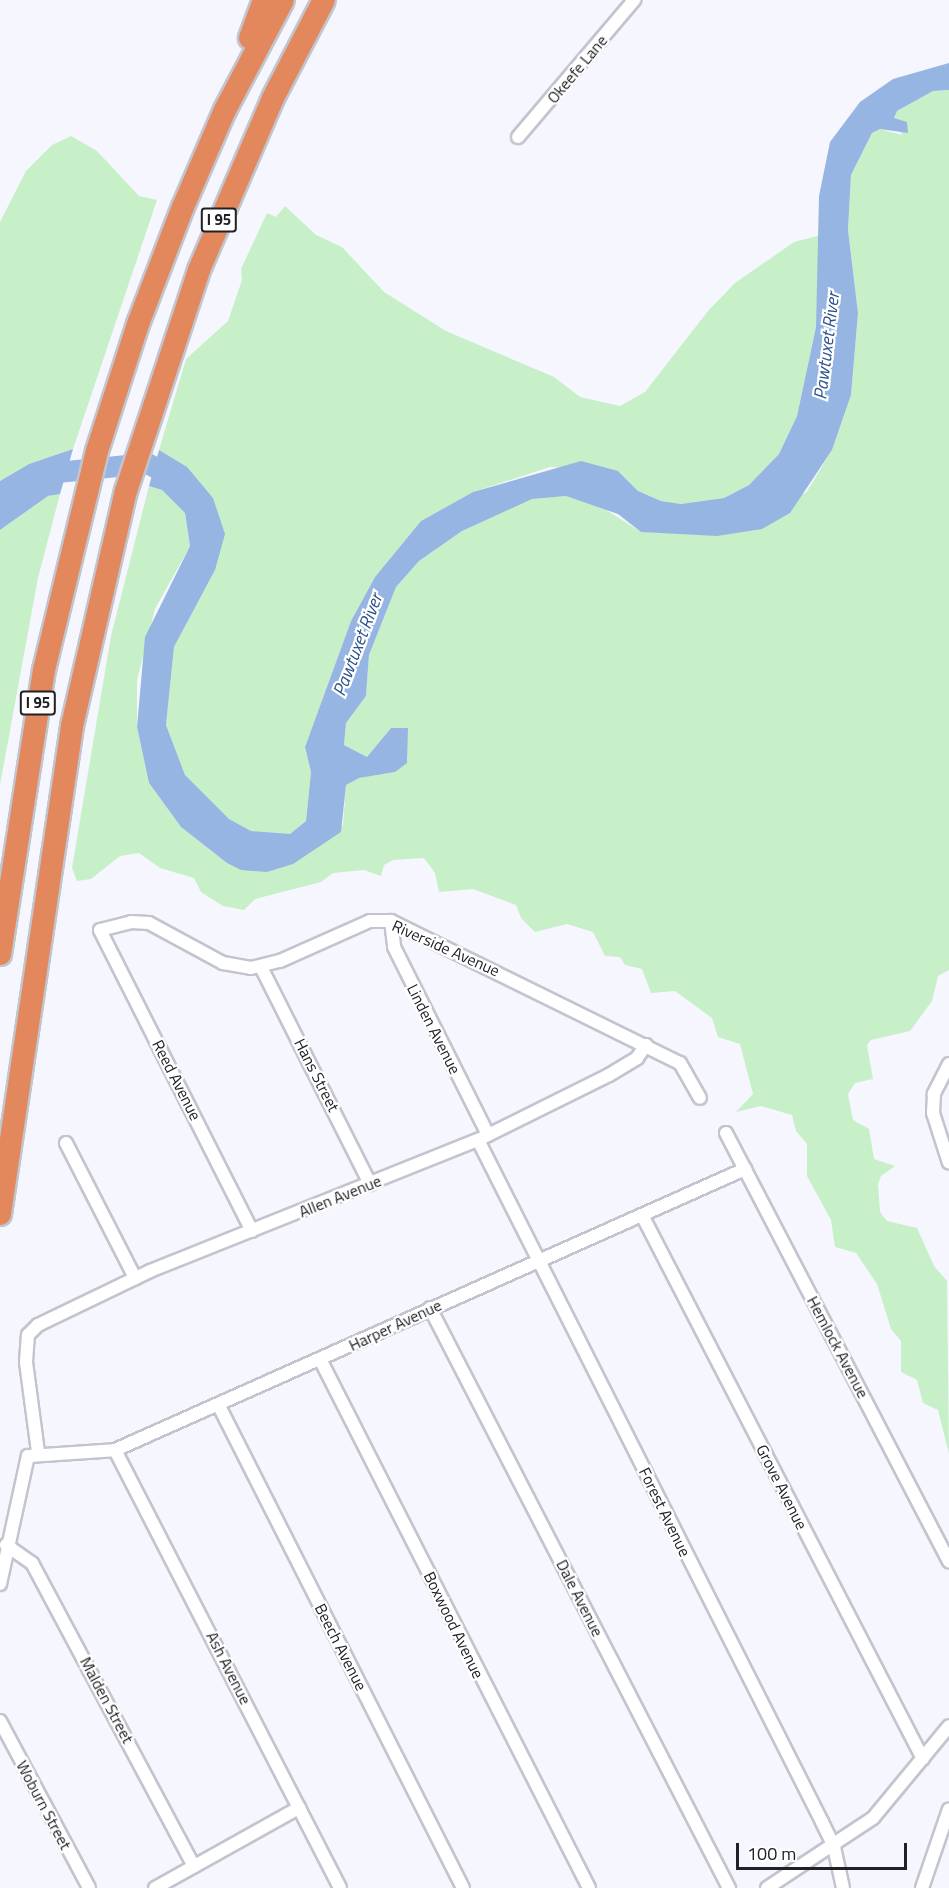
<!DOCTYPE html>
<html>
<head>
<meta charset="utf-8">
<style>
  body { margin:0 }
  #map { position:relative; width:949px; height:1888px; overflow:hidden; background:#f5f6fe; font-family:"Titillium Web",sans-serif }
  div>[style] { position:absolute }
  .green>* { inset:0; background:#c7f0c8 }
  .water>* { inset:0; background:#97b5e2 }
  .river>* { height:21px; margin:-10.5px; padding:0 10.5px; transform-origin:10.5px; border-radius:10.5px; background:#97b5e2 }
  .roads { filter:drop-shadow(2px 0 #c2c4ce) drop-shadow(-2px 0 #c2c4ce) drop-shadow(0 2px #c2c4ce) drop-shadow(0 -2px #c2c4ce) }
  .minor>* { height:12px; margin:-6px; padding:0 6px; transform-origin:6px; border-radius:6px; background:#fff }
  .motorway>* { height:22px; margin:-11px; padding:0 11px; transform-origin:11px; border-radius:11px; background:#e2885c }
  span { translate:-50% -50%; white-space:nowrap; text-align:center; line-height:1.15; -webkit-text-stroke:4.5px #fff; paint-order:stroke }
  .shield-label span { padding:2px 4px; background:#fff; border:2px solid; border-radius:4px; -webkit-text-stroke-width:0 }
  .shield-label { font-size:15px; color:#202125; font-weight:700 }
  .street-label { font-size:16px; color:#202125 }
  .water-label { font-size:18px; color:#2c518a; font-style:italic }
  .scale { position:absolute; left:736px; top:1843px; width:171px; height:27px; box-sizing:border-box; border:3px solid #202125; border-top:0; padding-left:8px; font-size:18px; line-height:21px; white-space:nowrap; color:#202125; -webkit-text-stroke:4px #fff; paint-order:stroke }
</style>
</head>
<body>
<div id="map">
  <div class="green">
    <i style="clip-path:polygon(949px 90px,949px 970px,938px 976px,932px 1001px,910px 1031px,871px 1040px,867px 1045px,873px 1079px,855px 1083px,848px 1094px,853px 1120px,869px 1129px,874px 1159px,895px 1166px,881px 1176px,878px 1184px,880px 1212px,887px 1221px,917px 1228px,934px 1266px,947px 1281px,949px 1454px,938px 1410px,923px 1403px,917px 1380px,901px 1372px,901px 1341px,891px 1329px,877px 1284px,856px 1253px,835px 1247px,831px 1220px,807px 1176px,807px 1144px,796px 1131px,792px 1115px,761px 1106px,736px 1112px,753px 1094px,740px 1044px,718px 1037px,712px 1018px,675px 991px,651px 993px,642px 969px,625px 965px,620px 957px,605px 956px,593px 932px,567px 924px,535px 932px,521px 918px,516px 905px,473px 889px,439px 892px,435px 873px,424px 858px,393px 860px,384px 865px,381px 876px,364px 870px,333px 873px,321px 882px,255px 899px,244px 910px,223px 906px,201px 892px,194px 878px,160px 868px,139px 853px,120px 856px,91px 879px,77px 881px,72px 868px,111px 636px,149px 486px,162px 490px,185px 513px,190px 546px,155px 609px,137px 680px,137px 727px,149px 783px,181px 827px,227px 863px,343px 825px,346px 785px,358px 778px,395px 772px,408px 758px,391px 728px,367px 757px,344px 745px,346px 723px,366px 696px,369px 655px,396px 587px,419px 561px,462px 531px,532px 498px,566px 496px,600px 506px,641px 532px,664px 531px,806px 493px,832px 450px,851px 395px,858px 313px,848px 230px,851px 175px,872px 133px,880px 129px,902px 135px,894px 118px,897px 111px,933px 91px)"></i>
    <i style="clip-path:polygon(71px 136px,97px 151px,139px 196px,157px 200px,73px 449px,29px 464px,0 481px,0 222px,26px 171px,52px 145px)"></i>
    <i style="clip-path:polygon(285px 206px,316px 235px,342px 247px,384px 292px,446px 331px,554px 377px,580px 397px,620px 406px,645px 392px,708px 311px,735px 283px,794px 242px,821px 235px,816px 327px,797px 416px,779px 454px,749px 485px,724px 498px,681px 504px,661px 501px,638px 491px,618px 471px,550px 467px,473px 492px,421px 521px,375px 577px,351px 621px,305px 747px,311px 772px,306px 821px,290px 834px,274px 834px,251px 831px,229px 819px,195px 789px,185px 775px,166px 725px,174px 647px,215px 570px,159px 450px,186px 359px,228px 321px,242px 280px,241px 269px,267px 213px,276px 217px)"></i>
    <i style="clip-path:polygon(60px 494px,38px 578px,0 785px,0 530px,48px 496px)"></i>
  </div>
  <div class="water">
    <i style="clip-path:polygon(949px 63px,949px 90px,933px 91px,897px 111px,894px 118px,907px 122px,908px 133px,880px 129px,872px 133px,851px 175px,848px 230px,858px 313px,851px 395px,832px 450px,790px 513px,762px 529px,717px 536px,641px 532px,618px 514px,566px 496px,532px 499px,462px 531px,419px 561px,396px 587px,369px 655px,366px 696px,346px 723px,344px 745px,367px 757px,391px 728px,408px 728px,407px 763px,395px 772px,359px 778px,346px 785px,341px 832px,293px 864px,267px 872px,241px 870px,227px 863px,181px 827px,149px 783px,137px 727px,145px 637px,190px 546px,185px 513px,162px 490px,149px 486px,159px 450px,187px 467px,213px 498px,225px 534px,215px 570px,174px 647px,166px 725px,185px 775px,229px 819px,251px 831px,290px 834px,306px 821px,311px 772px,305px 747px,351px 621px,375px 577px,421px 521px,473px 492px,581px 461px,618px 471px,638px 491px,661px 501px,681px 504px,724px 498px,749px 485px,779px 454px,797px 416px,816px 327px,819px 196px,830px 142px,860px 102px,893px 79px)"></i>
    <i style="clip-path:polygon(73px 449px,60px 494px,48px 496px,0 530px,0 481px,29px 464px)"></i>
  </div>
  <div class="river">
    <i style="left:0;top:504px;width:56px;rotate:-33.4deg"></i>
    <i style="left:47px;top:473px;width:100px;rotate:-5.7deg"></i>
    <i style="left:147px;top:463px;width:36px;rotate:28deg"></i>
  </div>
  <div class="roads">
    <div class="minor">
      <i style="left:518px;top:137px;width:180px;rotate:-49.7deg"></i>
      <i style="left:391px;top:921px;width:26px;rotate:83deg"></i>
      <i style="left:394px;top:947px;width:210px;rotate:63.4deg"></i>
      <i style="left:261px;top:967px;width:243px;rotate:63.3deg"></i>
      <i style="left:949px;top:1064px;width:34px;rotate:117deg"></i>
      <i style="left:934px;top:1094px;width:19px;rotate:93deg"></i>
      <i style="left:933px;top:1113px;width:52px;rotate:72.3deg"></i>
      <i style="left:726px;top:1133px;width:483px;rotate:62.5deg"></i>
      <i style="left:478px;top:1140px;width:764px;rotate:63.23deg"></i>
      <i style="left:822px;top:1822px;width:28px;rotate:64deg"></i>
      <i style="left:834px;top:1847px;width:42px;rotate:77.6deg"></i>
      <i style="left:66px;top:1143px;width:152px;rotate:62.9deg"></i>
      <i style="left:642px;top:1215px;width:612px;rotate:62.68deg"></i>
      <i style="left:252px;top:1231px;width:337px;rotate:-116.8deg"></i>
      <i style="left:100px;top:930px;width:32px;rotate:-14deg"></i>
      <i style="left:131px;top:922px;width:18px;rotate:3deg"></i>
      <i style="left:149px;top:923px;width:84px;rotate:28.4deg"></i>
      <i style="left:223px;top:963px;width:28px;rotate:10deg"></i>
      <i style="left:251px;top:968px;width:30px;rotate:-14deg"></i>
      <i style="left:280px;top:961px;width:98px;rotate:-24deg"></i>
      <i style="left:370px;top:921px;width:21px"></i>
      <i style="left:391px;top:921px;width:322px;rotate:26.2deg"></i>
      <i style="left:680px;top:1063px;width:40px;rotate:60.3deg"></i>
      <i style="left:430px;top:1308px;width:653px;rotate:62.73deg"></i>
      <i style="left:321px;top:1361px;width:591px;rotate:63.04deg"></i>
      <i style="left:219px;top:1406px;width:540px;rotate:63.15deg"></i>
      <i style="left:115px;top:1450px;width:492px;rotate:62.8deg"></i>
      <i style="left:38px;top:1452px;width:91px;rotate:-97.6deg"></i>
      <i style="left:26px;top:1362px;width:27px;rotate:-86deg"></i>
      <i style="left:28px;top:1335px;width:14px;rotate:-45deg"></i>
      <i style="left:38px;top:1325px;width:124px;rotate:-25.7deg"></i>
      <i style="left:150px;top:1271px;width:353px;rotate:-21.8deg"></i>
      <i style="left:478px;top:1140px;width:146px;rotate:-26.4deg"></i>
      <i style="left:609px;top:1075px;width:33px;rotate:-31deg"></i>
      <i style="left:637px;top:1058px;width:16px;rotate:-55deg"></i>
      <i style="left:6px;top:1545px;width:32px;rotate:35deg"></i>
      <i style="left:32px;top:1563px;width:344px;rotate:61.9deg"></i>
      <i style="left:0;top:1584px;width:131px;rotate:-77.7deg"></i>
      <i style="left:28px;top:1456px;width:87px;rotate:-3.9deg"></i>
      <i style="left:115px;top:1450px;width:690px;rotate:-24.04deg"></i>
      <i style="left:0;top:1721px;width:189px;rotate:61.9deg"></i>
      <i style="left:155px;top:1888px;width:165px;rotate:-29.1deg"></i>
      <i style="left:767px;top:1888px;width:127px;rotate:-33.4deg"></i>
      <i style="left:873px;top:1818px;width:119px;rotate:-50.4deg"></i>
      <i style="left:922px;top:1888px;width:83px;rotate:-71.1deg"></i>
    </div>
    <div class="motorway">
      <i style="left:250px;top:38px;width:40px;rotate:-69.8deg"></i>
      <i style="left:0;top:954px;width:287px;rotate:-81.2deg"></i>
      <i style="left:44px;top:670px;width:225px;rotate:-76.4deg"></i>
      <i style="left:97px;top:451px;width:133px;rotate:-72.1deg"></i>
      <i style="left:138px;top:324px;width:125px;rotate:-69deg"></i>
      <i style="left:183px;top:207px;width:106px;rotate:-66.6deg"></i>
      <i style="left:225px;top:110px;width:124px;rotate:-62.2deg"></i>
      <i style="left:0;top:1214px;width:493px;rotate:-81.6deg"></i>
      <i style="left:72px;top:726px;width:241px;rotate:-77.1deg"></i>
      <i style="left:126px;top:491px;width:233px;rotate:-71.7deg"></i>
      <i style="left:199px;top:270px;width:187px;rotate:-66.7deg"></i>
      <i style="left:273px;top:98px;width:110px;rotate:-62.5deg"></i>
    </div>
  </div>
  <div class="shield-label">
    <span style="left:219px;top:220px">I 95</span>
    <span style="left:38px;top:703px">I 95</span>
  </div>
  <div class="street-label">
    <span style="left:577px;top:69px;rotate:-50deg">Okeefe Lane</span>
    <span style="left:446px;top:948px;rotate:24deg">Riverside Avenue</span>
    <span style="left:434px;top:1029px;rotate:63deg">Linden Avenue</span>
    <span style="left:317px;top:1075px;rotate:63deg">Hans Street</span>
    <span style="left:177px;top:1080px;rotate:63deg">Reed Avenue</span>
    <span style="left:340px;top:1196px;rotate:-22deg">Allen Avenue</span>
    <span style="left:395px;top:1325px;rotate:-25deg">Harper Avenue</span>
    <span style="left:838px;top:1347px;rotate:62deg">Hemlock Avenue</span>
    <span style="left:782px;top:1487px;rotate:63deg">Grove Avenue</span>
    <span style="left:665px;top:1512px;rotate:64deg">Forest Avenue</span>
    <span style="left:580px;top:1598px;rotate:63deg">Dale Avenue</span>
    <span style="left:454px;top:1625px;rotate:64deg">Boxwood Avenue</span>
    <span style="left:341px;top:1647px;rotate:63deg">Beech Avenue</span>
    <span style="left:229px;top:1668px;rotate:63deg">Ash Avenue</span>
    <span style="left:107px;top:1700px;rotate:62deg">Malden Street</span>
    <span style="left:44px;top:1805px;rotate:62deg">Woburn Street</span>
  </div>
  <div class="water-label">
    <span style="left:827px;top:346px;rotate:-83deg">Pawtuxet River</span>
    <span style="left:358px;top:645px;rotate:-69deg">Pawtuxet River</span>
  </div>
  <div class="scale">100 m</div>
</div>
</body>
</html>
